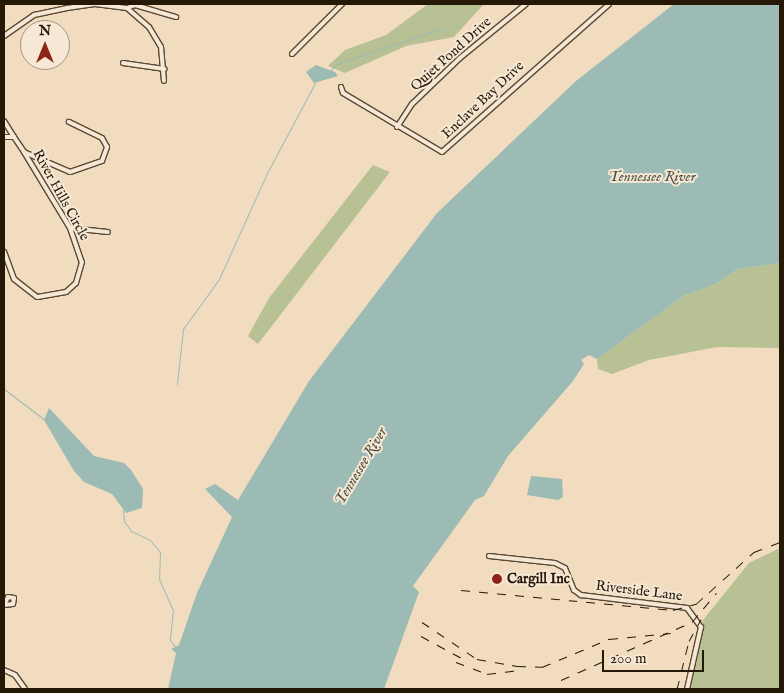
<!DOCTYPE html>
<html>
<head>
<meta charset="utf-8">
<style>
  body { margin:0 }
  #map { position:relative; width:784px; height:693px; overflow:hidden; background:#f1dcbf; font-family:"IM FELL English",serif }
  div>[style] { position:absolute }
  .green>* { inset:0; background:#b7c194 }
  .water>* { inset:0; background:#9bbbb4 }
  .stream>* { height:1px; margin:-0.5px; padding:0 0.5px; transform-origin:0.5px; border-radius:0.5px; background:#9bbbb4 }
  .roads { filter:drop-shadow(1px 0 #584935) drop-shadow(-1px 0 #584935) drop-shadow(0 1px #584935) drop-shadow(0 -1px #584935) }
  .minor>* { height:4px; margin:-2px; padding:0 2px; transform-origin:2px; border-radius:2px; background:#f6e8d5 }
  .rail>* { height:1px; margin-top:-0.5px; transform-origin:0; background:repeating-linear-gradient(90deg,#251807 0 9px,transparent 0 18px) }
  .dots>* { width:14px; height:14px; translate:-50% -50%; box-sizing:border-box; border:2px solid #f6e8d5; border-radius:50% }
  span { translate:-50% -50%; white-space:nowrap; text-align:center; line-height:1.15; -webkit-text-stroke:4px #f6e8d5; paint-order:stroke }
  .street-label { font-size:14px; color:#251807 }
  .poi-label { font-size:14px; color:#251807; font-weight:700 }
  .left { translate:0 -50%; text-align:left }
  .water-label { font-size:15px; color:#4e5144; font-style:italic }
  .frame { position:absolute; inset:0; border:5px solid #251807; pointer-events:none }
  .north { position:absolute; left:20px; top:20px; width:50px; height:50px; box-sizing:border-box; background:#f6e8d5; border:1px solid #a29583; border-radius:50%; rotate:0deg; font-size:14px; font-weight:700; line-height:20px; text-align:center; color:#251807 }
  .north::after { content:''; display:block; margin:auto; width:18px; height:22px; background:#8f2418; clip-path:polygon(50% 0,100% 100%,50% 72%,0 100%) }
  .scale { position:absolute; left:602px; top:650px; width:102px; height:22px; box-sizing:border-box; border:2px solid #251807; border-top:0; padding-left:6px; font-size:15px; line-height:18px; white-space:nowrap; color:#251807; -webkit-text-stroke:4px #f6e8d5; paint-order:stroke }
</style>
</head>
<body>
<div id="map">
  <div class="green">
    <i style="clip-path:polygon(428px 4px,484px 4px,454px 37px,406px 46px,345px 73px,328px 66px,345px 50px,386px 35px)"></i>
    <i style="clip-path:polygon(373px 165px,390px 172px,258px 344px,248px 336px,269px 298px)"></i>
    <i style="clip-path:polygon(780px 263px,780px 348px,717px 347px,649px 360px,612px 374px,598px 369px,597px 359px,685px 295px,714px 285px,738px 269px)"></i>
    <i style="clip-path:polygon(780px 548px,780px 689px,690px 689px,703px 620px,749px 563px)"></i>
  </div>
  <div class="water">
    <i style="clip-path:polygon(674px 4px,780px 4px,780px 263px,738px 269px,714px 285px,685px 295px,597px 359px,589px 355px,581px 360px,584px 364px,573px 381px,508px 456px,484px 496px,475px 500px,413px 586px,419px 592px,384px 689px,168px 689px,176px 653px,171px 649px,179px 645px,197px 593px,232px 517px,205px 489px,215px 484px,238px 500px,309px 381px,437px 213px,576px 81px)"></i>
    <i style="clip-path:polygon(316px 65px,335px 72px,338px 76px,314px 83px,306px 72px)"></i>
    <i style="clip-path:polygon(49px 408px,94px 456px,124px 463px,131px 470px,143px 489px,142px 508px,126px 513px,112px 494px,84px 482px,74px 471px,44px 420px)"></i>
    <i style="clip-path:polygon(531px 476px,562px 479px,563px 497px,558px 500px,527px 495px)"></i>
  </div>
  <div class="stream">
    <i style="left:330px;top:71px;width:10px;rotate:-45deg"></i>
    <i style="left:337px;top:64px;width:112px;rotate:-18.8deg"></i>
    <i style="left:177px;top:384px;width:55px;rotate:-83.8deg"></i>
    <i style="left:183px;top:329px;width:62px;rotate:-54.2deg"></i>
    <i style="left:219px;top:279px;width:116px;rotate:-65.6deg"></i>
    <i style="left:267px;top:173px;width:102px;rotate:-61.9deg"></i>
    <i style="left:4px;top:389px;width:51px;rotate:37.1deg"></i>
    <i style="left:123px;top:509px;width:12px;rotate:85deg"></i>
    <i style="left:124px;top:521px;width:12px;rotate:55deg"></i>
    <i style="left:131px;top:531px;width:21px;rotate:25deg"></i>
    <i style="left:150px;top:540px;width:16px;rotate:50deg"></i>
    <i style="left:160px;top:552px;width:27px;rotate:92deg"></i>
    <i style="left:159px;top:579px;width:34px;rotate:66deg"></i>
    <i style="left:173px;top:610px;width:30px;rotate:96deg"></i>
    <i style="left:170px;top:640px;width:10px;rotate:53deg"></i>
  </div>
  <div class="roads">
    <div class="minor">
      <i style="left:127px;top:8px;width:9px;rotate:-21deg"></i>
      <i style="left:135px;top:5px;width:43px;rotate:16.3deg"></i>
      <i style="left:4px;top:36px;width:37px;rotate:-35deg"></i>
      <i style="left:34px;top:15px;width:34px;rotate:-12deg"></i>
      <i style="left:67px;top:8px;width:28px;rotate:-8deg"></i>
      <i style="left:95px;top:4px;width:32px;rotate:7deg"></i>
      <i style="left:127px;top:8px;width:29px;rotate:41deg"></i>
      <i style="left:149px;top:27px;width:23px;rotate:59deg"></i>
      <i style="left:161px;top:47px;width:34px;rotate:85deg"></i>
      <i style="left:292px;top:54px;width:71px;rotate:-45deg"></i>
      <i style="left:123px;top:63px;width:42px;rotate:8.1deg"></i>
      <i style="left:341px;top:87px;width:6px;rotate:72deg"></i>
      <i style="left:343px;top:93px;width:115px;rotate:30.8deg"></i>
      <i style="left:442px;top:152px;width:223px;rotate:-41.5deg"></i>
      <i style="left:4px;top:121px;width:19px;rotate:58deg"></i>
      <i style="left:397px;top:127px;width:27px;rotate:-57deg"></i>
      <i style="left:412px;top:104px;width:66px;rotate:-43.8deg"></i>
      <i style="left:460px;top:58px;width:85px;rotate:-39.3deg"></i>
      <i style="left:4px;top:137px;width:10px"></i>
      <i style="left:14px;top:137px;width:18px;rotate:56deg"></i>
      <i style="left:24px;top:152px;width:89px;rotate:58.8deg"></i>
      <i style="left:70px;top:228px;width:36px;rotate:71deg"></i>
      <i style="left:82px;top:262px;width:22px;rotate:106deg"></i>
      <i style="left:76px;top:283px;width:13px;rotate:138deg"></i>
      <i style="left:66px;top:292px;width:29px;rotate:170deg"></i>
      <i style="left:37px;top:297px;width:29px;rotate:-142deg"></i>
      <i style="left:14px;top:279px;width:29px;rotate:-110deg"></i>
      <i style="left:24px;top:152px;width:50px;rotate:23.5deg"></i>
      <i style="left:70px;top:172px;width:34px;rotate:-19deg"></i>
      <i style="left:102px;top:161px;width:15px;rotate:-70deg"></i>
      <i style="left:107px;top:147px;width:10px;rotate:-119deg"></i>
      <i style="left:102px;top:138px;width:37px;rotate:-154deg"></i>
      <i style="left:70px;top:228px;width:38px;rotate:6deg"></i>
      <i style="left:489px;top:556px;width:66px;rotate:6.1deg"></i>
      <i style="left:555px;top:563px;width:11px;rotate:27deg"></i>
      <i style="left:565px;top:568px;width:24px;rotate:68deg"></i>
      <i style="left:574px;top:590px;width:9px;rotate:36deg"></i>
      <i style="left:581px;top:595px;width:107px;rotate:7deg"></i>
      <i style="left:687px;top:608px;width:24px;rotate:54deg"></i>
      <i style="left:701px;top:627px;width:64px;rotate:102.7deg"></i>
      <i style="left:4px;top:605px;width:9px;rotate:-63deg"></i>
      <i style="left:8px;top:597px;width:6px;rotate:9deg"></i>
      <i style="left:14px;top:598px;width:6px;rotate:99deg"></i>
      <i style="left:13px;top:604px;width:9px;rotate:174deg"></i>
      <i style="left:4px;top:670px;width:12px;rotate:24deg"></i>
      <i style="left:15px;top:675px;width:17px;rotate:54deg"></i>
    </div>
  </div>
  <div class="rail">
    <i style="left:461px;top:590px;width:213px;rotate:5.4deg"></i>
    <i style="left:673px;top:610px;width:24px;rotate:-15deg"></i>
    <i style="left:696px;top:604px;width:78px;rotate:-41.9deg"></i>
    <i style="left:754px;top:552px;width:28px;rotate:-21deg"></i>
    <i style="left:422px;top:622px;width:66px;rotate:33.9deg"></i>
    <i style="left:477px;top:659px;width:41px;rotate:9.9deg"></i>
    <i style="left:517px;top:666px;width:25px;rotate:2deg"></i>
    <i style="left:542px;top:667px;width:73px;rotate:-22.7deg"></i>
    <i style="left:609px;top:639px;width:62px;rotate:-5.5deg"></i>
    <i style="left:421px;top:636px;width:52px;rotate:28.5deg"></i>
    <i style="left:456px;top:662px;width:33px;rotate:21deg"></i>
    <i style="left:487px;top:674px;width:33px;rotate:-7deg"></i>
    <i style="left:561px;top:680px;width:143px;rotate:-23.9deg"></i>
    <i style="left:692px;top:622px;width:38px;rotate:-50deg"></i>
    <i style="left:677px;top:689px;width:49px;rotate:-76deg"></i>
    <i style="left:689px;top:641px;width:25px;rotate:-61deg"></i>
  </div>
  <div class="dots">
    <i style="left:497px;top:579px;background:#8f2418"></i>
  </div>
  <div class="street-label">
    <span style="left:451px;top:54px;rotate:-42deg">Quiet Pond Drive</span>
    <span style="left:483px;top:100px;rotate:-43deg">Enclave Bay Drive</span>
    <span style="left:61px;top:195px;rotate:61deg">River Hills Circle</span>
    <span style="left:639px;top:591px;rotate:7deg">Riverside Lane</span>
  </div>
  <div class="poi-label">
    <span class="left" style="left:507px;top:579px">Cargill Inc</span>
  </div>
  <div class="water-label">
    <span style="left:652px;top:177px">Tennessee River</span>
    <span style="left:361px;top:466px;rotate:-59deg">Tennessee River</span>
  </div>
  <div class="frame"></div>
  <div class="north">N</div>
  <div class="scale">200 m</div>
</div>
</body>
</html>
